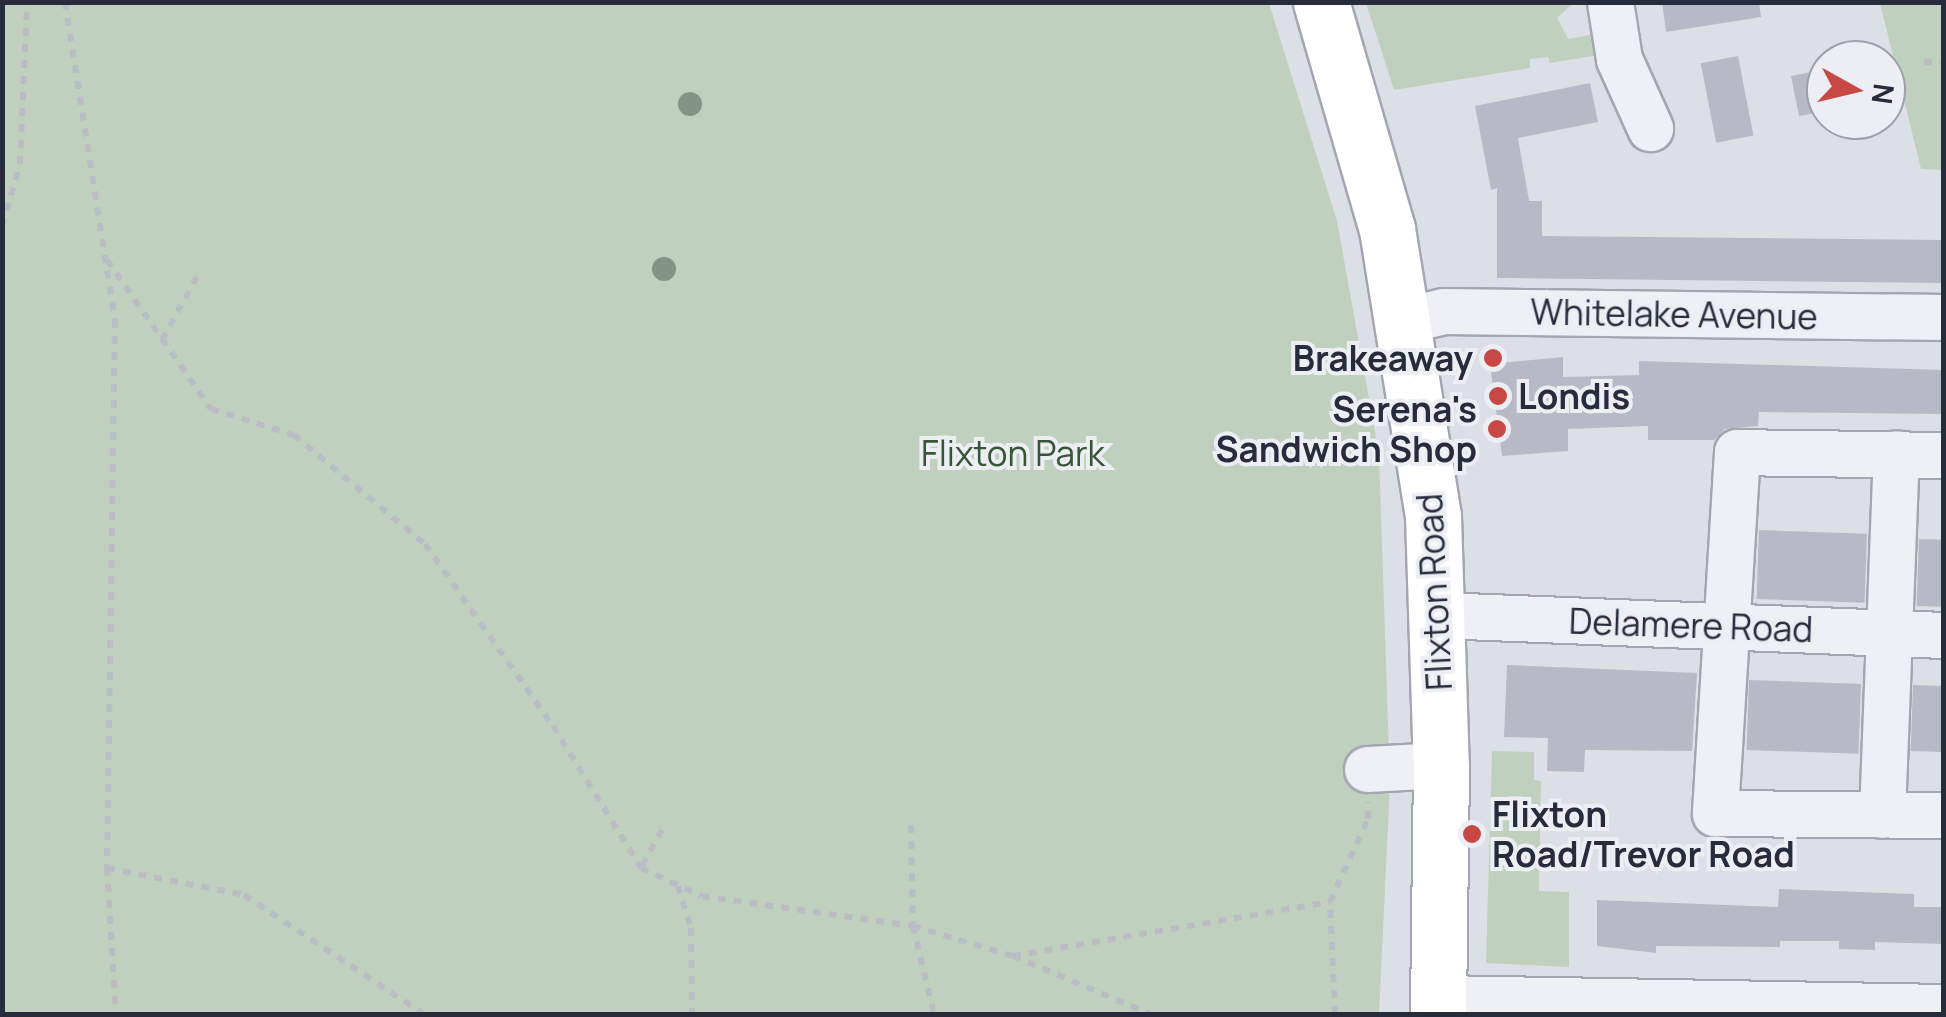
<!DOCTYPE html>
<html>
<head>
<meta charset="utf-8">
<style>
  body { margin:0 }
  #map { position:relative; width:1946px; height:1017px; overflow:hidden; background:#dddfe6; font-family:Manrope,sans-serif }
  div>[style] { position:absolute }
  .green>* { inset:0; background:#c0d0be }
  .building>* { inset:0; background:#b7bac6; transform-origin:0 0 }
  .path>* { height:6px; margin-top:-3px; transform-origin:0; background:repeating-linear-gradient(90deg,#bbbdc5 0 8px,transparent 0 16px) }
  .roads { filter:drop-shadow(2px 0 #a3a5b0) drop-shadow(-2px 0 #a3a5b0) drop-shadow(0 2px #a3a5b0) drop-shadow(0 -2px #a3a5b0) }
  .minor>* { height:45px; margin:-22.5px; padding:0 22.5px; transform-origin:22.5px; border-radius:22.5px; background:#eff0f5 }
  .major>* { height:55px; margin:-27.5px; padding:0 27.5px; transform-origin:27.5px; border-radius:27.5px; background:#fff }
  .trees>* { width:24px; height:24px; margin:-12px; border-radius:50%; background:#819485 }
  .dots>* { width:28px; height:28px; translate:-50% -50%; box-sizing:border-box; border:5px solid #eceef4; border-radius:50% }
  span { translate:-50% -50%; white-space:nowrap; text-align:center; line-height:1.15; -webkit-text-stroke:8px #eceef4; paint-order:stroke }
  .street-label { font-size:35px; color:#272b3c }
  .poi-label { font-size:35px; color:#272b3c; font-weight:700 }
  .right { translate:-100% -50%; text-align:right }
  .left { translate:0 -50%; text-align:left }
  .park-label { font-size:35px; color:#365735 }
  .frame { position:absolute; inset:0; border:5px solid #272b3c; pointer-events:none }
  .north { position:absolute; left:1806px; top:40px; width:100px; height:100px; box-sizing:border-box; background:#eceef4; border:2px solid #9da0aa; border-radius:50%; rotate:98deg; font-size:28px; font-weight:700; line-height:40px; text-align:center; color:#272b3c }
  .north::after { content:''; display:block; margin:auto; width:35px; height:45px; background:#c84845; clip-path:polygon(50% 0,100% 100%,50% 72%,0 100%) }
</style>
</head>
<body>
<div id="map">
  <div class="green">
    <i style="clip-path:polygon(2px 3px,1269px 3px,1337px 221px,1379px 454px,1390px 784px,1379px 1014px,3px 1014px)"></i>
    <i style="clip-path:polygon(1366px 3px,1573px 3px,1557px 18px,1568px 39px,1594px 34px,1605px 54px,1550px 63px,1548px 57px,1530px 59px,1530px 68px,1394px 90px)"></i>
    <i style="clip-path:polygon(1880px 3px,1943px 3px,1943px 170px,1921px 169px)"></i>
    <i style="clip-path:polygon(1492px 751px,1534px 752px,1534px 780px,1541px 781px,1539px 891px,1569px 892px,1569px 967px,1486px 963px)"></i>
  </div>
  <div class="building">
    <i style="clip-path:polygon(1662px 2px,1759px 2px,1761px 17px,1666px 32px)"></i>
    <i style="left:1738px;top:56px;width:81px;height:38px;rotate:79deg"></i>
    <i style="clip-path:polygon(1826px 69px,1826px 111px,1799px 116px,1791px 76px)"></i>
    <i style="clip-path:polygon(1590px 83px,1598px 122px,1518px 138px,1529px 201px,1542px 201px,1542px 236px,1944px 240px,1944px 283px,1497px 278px,1497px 188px,1491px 190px,1475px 106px)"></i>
    <i style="clip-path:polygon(1563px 357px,1563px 377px,1639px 375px,1639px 361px,1944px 370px,1944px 414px,1759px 412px,1758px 426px,1725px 429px,1714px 440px,1648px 440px,1648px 426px,1568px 429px,1568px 451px,1502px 456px,1490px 364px)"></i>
    <i style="left:1759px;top:530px;width:108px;height:69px;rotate:2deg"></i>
    <i style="left:1919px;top:539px;width:25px;height:67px;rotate:2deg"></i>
    <i style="clip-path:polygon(1507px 665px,1697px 673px,1692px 751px,1585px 750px,1584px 772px,1547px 771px,1548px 738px,1504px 737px)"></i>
    <i style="left:1749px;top:680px;width:112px;height:70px;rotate:2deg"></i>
    <i style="left:1913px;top:685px;width:31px;height:66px;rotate:2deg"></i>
    <i style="clip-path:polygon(1779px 889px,1914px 894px,1914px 907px,1944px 907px,1944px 944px,1875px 942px,1875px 950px,1839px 949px,1839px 941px,1780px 941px,1780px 947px,1656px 946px,1656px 953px,1597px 946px,1597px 900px,1778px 907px)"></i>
  </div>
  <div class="path">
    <i style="left:65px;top:2px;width:322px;rotate:81.1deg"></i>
    <i style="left:115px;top:320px;width:548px;rotate:90.84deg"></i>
    <i style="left:107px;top:868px;width:146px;rotate:86.5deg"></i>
    <i style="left:1924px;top:62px;width:20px;rotate:3deg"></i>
    <i style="left:2px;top:226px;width:65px;rotate:-73.8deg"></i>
    <i style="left:20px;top:164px;width:162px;rotate:-87.5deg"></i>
    <i style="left:107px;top:260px;width:182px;rotate:55.1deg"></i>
    <i style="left:211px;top:409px;width:87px;rotate:17.4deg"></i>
    <i style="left:294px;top:435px;width:170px;rotate:39.8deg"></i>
    <i style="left:425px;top:544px;width:223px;rotate:54.9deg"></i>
    <i style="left:553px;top:726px;width:167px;rotate:58.2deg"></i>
    <i style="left:162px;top:340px;width:77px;rotate:-61.1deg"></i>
    <i style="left:911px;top:825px;width:101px;rotate:88.9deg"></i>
    <i style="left:913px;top:926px;width:104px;rotate:16.7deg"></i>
    <i style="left:1013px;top:956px;width:322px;rotate:-9.7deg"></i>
    <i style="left:662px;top:830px;width:43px;rotate:118.9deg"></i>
    <i style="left:641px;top:868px;width:67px;rotate:24.7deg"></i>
    <i style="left:702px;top:896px;width:213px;rotate:8.1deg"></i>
    <i style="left:913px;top:926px;width:90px;rotate:76.6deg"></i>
    <i style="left:107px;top:868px;width:140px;rotate:11.1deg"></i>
    <i style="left:244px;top:895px;width:216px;rotate:33.5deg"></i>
    <i style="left:678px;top:886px;width:44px;rotate:72.8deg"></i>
    <i style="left:691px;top:928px;width:86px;rotate:89.3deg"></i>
    <i style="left:1013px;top:956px;width:149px;rotate:22.9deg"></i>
    <i style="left:1335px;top:1014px;width:112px;rotate:-92.6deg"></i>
    <i style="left:1330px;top:902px;width:91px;rotate:-65.4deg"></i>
    <i style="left:1368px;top:819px;width:17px;rotate:-90deg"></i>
  </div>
  <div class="roads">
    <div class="minor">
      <i style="left:1610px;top:2px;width:58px;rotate:81deg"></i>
      <i style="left:1619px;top:59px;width:76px;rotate:65.8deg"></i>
      <i style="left:1405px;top:320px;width:39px;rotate:-13deg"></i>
      <i style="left:1443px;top:311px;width:501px;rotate:0.69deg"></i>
      <i style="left:1944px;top:455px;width:207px;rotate:-179.2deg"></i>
      <i style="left:1737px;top:452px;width:362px;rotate:93.5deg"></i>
      <i style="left:1715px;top:813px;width:229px;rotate:0.5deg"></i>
      <i style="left:1439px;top:615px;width:505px;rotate:2.27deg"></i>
      <i style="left:1367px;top:769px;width:74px;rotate:-3.1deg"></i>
      <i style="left:1882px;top:815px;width:362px;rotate:-87.8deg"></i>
      <i style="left:1439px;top:998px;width:505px;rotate:1.02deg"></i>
    </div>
    <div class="major">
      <i style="left:1321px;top:2px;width:236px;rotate:73.8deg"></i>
      <i style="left:1387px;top:229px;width:291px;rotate:80.9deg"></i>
      <i style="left:1433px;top:516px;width:249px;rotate:88.2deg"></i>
      <i style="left:1441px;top:765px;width:249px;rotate:90.7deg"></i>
    </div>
  </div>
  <div class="trees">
    <i style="left:690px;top:104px"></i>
    <i style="left:664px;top:269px"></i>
  </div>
  <div class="dots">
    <i style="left:1493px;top:358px;background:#c84845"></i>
    <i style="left:1498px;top:396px;background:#c84845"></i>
    <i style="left:1497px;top:429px;background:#c84845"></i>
    <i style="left:1472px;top:834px;background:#c84845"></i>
  </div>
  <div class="street-label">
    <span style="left:1674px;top:314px;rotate:1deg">Whitelake Avenue</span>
    <span style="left:1434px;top:592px;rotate:-93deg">Flixton Road</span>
    <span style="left:1691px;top:625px;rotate:2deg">Delamere Road</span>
  </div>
  <div class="poi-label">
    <span class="right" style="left:1473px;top:358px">Brakeaway</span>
    <span class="left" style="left:1518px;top:396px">Londis</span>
    <span class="right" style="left:1477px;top:429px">Serena's<br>Sandwich Shop</span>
    <span class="left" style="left:1492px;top:834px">Flixton<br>Road/Trevor Road</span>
  </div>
  <div class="park-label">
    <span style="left:1013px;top:453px">Flixton Park</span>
  </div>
  <div class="frame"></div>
  <div class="north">N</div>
</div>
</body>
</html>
